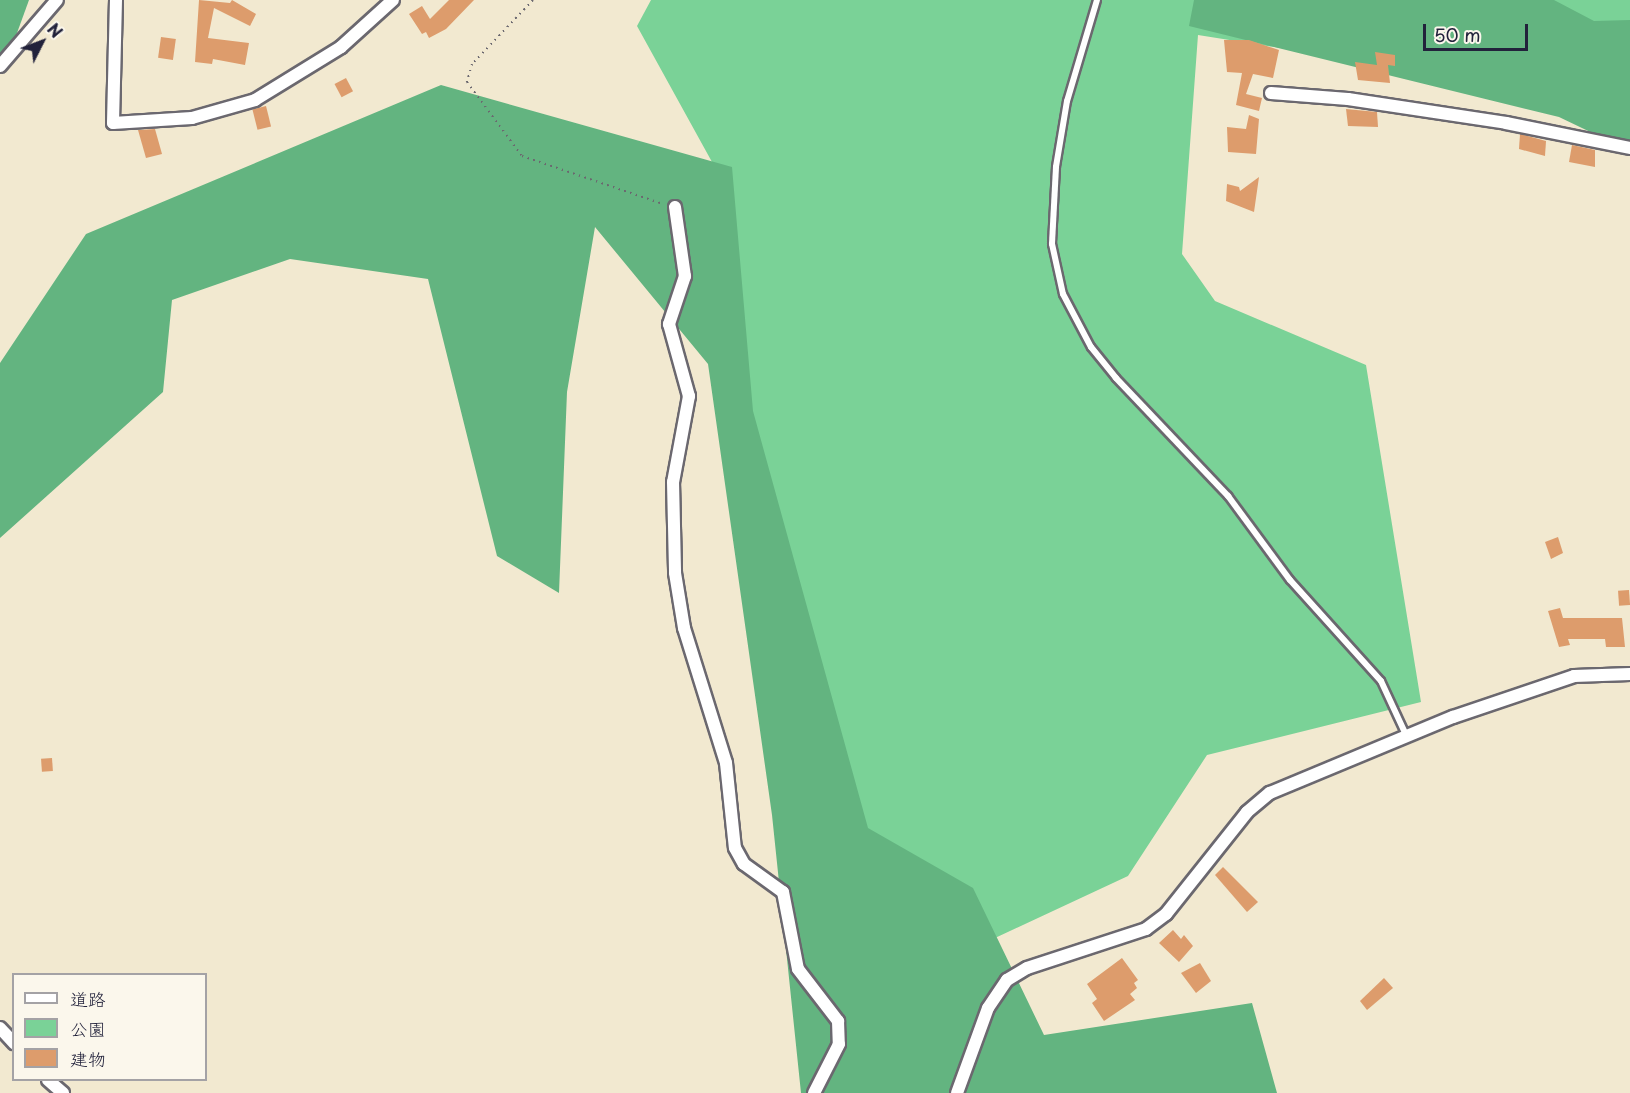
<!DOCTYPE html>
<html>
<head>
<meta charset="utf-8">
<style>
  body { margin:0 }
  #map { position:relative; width:1630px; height:1093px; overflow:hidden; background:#f2e9d0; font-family:"Playpen Sans","Klee One",sans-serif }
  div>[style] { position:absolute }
  .green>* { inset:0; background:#7ad297 }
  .forest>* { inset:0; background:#63b480 }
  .building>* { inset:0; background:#dd9c6c; transform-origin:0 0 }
  .path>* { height:2px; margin-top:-1px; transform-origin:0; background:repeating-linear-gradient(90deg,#6b686f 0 1.5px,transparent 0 6px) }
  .roads { filter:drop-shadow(2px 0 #6b686f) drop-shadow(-2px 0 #6b686f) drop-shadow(0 2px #6b686f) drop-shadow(0 -2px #6b686f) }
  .service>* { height:6px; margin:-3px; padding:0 3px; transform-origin:3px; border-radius:3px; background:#fff }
  .minor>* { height:12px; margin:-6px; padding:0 6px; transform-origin:6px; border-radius:6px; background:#fff }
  span { translate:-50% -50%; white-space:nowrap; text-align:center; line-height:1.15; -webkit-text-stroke:6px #fbf7ec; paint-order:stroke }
  .legend { position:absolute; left:12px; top:973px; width:195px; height:108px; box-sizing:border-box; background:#fbf7ec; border:2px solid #a4a2a5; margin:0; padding:8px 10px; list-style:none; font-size:18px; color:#22223b }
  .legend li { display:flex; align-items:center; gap:12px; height:30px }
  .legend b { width:30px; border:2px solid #a4a2a5 }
  .north { position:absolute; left:12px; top:12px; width:60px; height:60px; -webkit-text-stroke:4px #fbf7ec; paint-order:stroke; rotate:48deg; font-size:16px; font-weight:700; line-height:24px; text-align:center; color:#22223b }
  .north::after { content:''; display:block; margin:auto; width:21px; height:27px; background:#22223b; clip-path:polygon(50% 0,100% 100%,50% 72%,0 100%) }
  .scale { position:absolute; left:1423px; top:24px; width:105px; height:27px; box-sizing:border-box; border:3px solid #22223b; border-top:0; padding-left:8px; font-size:18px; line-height:21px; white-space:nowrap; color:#22223b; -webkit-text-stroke:4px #fbf7ec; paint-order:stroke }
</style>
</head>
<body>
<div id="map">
  <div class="green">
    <i style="clip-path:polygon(651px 0,1630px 0,1630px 103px,1198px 35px,1182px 254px,1215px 301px,1366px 365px,1421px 702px,1207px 755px,1128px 876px,935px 966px,807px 827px,712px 162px,637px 26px)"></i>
  </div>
  <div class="forest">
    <i style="clip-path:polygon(0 0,29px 0,13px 44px,0 56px)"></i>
    <i style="clip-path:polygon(1194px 0,1554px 0,1594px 21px,1630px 20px,1630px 151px,1559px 117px,1189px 26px)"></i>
    <i style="clip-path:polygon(441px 85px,732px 167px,753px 411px,868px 828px,973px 888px,1044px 1035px,1252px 1003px,1277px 1093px,801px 1093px,772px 815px,708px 364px,595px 227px,567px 392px,559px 593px,497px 556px,428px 279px,290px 259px,172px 300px,163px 392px,0 538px,0 363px,86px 234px)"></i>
  </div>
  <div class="building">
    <i style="clip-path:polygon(199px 0,230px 3px,232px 0,256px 14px,250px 26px,214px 8px,208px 38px,249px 43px,245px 65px,213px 59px,212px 64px,195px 62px)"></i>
    <i style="clip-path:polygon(449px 0,474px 0,446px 29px,429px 38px,426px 32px,422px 34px,409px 14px,422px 6px,430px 19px)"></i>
    <i style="left:161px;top:37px;width:15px;height:21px;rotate:8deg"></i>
    <i style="clip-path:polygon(1224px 40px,1249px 40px,1279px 50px,1273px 78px,1253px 74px,1246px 94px,1262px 98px,1259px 111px,1236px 105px,1242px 73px,1227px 72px)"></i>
    <i style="clip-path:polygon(1375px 52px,1395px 55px,1395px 66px,1388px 65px,1390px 83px,1358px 80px,1355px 62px,1377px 65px)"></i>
    <i style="left:346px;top:78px;width:15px;height:13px;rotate:62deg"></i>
    <i style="left:266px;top:106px;width:21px;height:14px;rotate:76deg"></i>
    <i style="clip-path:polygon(1346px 109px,1377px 112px,1378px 127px,1348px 126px)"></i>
    <i style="clip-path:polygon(1249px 115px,1259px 119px,1256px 154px,1228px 152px,1227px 127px,1246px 129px)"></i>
    <i style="clip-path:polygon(155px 129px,162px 154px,146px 158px,138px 130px)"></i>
    <i style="clip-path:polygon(1520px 134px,1546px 141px,1545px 156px,1519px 149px)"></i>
    <i style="clip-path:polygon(1572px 145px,1595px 150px,1595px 167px,1569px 162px)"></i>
    <i style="clip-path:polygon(1259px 177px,1254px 212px,1226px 201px,1227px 184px,1239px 187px,1240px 191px)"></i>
    <i style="clip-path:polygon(1558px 537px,1563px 553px,1551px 559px,1545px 542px)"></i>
    <i style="left:1629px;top:590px;width:15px;height:11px;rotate:86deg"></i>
    <i style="clip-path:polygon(1560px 608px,1563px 618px,1622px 618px,1625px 647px,1606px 647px,1605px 639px,1568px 639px,1570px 645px,1559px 647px,1548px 611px)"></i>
    <i style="left:52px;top:758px;width:13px;height:11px;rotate:86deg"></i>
    <i style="clip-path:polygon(1223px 867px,1258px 902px,1247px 912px,1215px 875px)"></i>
    <i style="clip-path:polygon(1173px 930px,1181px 939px,1184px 935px,1193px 946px,1179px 962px,1159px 943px)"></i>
    <i style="clip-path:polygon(1122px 958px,1138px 980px,1134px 983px,1137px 988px,1130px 994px,1135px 1000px,1104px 1021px,1092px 1003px,1097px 999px,1087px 984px)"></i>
    <i style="clip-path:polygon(1200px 963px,1211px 981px,1196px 993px,1181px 973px)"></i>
    <i style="clip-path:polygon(1384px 978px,1393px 988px,1367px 1010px,1360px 1001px)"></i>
  </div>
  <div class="path">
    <i style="left:533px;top:0;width:88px;rotate:133.6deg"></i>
    <i style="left:472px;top:64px;width:19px;rotate:106deg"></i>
    <i style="left:467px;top:82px;width:92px;rotate:53.4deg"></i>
    <i style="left:522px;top:156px;width:149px;rotate:18.8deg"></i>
  </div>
  <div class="roads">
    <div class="service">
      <i style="left:1097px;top:0;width:105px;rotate:106.5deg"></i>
      <i style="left:1067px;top:101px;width:67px;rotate:99.5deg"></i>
      <i style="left:1056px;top:167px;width:77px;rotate:93deg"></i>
      <i style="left:1052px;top:244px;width:51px;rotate:77.6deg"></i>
      <i style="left:1063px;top:294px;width:60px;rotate:62.2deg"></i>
      <i style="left:1091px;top:347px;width:40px;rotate:51deg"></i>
      <i style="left:1116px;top:378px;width:163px;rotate:46.5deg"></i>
      <i style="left:1228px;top:496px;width:104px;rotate:53.6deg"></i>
      <i style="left:1290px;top:580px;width:136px;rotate:48deg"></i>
      <i style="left:1381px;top:681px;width:62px;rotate:65.1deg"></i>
    </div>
    <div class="minor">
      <i style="left:116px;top:0;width:123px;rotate:91.4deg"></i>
      <i style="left:113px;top:123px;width:79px;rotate:-3.6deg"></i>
      <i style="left:192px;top:118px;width:66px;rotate:-15.9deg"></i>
      <i style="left:255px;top:100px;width:101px;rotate:-31.6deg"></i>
      <i style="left:341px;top:47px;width:70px;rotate:-42.1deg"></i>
      <i style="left:0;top:66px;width:87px;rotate:-49.2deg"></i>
      <i style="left:1271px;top:93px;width:77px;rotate:4.5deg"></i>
      <i style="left:1348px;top:99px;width:160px;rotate:8.6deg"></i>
      <i style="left:1506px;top:123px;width:126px;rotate:11.4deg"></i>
      <i style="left:675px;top:207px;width:70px;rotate:81.8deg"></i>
      <i style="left:685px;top:276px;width:51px;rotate:108.4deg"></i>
      <i style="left:669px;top:324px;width:75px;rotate:74.5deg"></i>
      <i style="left:689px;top:396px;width:87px;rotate:100.5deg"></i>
      <i style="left:673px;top:482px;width:91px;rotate:88.7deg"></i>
      <i style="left:675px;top:573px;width:56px;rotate:80.7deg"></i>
      <i style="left:684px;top:628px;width:141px;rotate:72.7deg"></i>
      <i style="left:726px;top:763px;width:85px;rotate:84deg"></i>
      <i style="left:735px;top:848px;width:18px;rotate:61deg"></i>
      <i style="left:744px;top:864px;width:48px;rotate:35.7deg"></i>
      <i style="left:783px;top:892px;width:78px;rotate:79deg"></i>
      <i style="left:798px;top:969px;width:66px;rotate:52.4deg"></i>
      <i style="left:838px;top:1021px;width:23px;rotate:88deg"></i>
      <i style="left:839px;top:1044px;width:55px;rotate:117deg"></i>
      <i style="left:0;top:1028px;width:21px;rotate:47deg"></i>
      <i style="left:48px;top:1080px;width:20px;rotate:41deg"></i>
      <i style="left:957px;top:1093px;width:90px;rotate:-70deg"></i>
      <i style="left:988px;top:1008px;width:34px;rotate:-56deg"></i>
      <i style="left:1007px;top:980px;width:23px;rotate:-31deg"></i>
      <i style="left:1027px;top:968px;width:125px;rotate:-18.1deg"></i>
      <i style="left:1146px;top:929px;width:25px;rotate:-37deg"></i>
      <i style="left:1166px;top:914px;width:130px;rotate:-51.5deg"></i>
      <i style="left:1247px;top:812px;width:30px;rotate:-40deg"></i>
      <i style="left:1270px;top:793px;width:198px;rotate:-22.6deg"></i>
      <i style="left:1453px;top:717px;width:128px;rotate:-18.7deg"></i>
      <i style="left:1574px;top:676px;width:56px;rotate:-2deg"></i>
    </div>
  </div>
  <ul class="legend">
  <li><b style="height:8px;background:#fff"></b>道路</li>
  <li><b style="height:16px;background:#7ad297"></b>公園</li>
  <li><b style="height:16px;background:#dd9c6c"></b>建物</li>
  </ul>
  <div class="north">N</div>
  <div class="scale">50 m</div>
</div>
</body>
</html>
